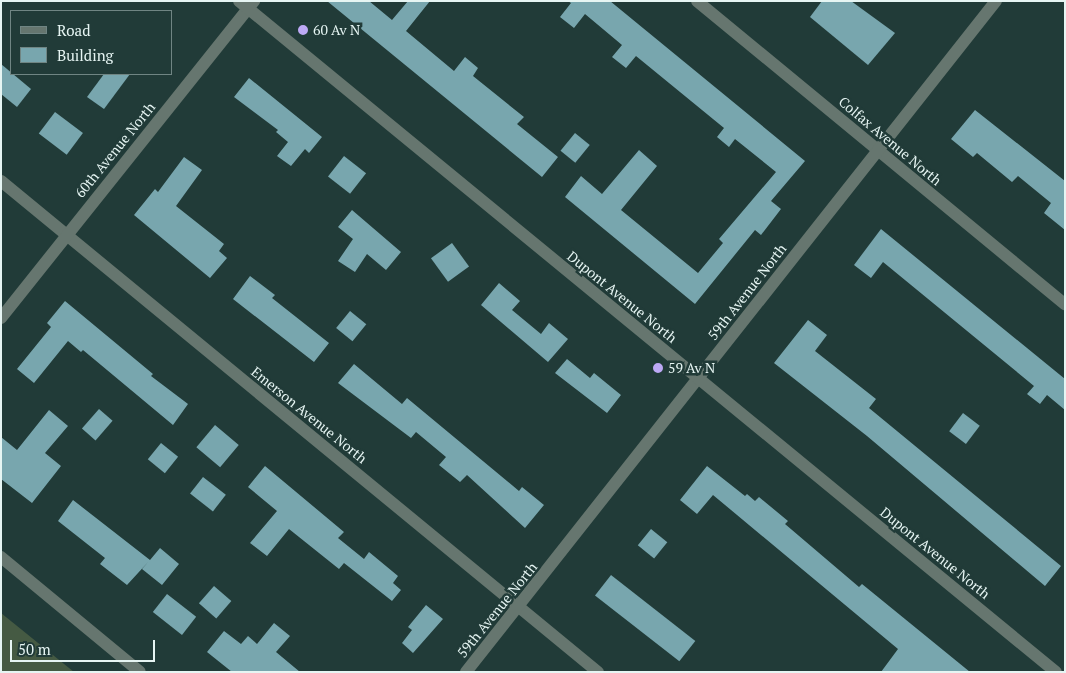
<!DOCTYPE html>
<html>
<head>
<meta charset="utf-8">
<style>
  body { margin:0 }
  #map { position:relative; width:1066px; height:673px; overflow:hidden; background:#213b38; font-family:"PT Serif",serif }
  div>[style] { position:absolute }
  .green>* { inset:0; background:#455a43 }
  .building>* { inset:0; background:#78a6ae; transform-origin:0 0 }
  .minor>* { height:12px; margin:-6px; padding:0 6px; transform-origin:6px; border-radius:6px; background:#66766f }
  .tertiary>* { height:12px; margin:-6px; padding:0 6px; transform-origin:6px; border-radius:6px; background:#66766f }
  .dots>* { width:14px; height:14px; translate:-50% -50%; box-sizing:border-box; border:2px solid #213b38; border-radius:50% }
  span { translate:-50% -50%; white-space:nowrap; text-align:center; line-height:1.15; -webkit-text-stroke:5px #213b38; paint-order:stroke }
  .poi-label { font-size:14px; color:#e6f5f3 }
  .left { translate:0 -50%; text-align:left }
  .street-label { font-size:14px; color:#e6f5f3 }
  .frame { position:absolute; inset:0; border:2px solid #e6f5f3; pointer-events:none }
  .legend { position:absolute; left:10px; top:10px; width:162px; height:65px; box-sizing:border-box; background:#213b38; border:1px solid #708583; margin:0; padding:6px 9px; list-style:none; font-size:15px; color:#e6f5f3 }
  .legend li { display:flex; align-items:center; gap:10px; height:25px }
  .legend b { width:25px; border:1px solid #708583 }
  .scale { position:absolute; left:10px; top:640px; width:145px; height:22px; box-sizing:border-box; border:2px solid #e6f5f3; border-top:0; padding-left:6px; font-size:15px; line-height:18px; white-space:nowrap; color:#e6f5f3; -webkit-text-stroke:4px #213b38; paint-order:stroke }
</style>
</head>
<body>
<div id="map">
  <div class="green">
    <i style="clip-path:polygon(1px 613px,74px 672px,1px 672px)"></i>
  </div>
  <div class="building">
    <i style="clip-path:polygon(327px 1px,369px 1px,392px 20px,408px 1px,430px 1px,406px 31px,454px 71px,465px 57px,478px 68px,473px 76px,524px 117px,517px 124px,558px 157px,542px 177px)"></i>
    <i style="clip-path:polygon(568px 1px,610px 1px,805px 161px,771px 201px,781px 209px,761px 235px,755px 230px,695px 304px,565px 197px,581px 176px,602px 194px,639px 150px,657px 166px,621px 210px,698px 273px,723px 243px,719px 239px,776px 172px,735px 139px,729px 147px,717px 137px,724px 128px,636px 56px,626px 68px,612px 57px,622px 45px,585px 14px,574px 28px,560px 17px,571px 3px)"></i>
    <i style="clip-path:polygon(822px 1px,851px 1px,895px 33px,868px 65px,810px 17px)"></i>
    <i style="clip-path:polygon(1px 64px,31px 89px,17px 107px,1px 94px)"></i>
    <i style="clip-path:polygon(104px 74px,130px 74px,104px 109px,87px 97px)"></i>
    <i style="clip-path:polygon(249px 78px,322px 137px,309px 153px,305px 149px,291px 166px,277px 156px,288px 142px,276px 132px,278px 130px,234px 97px)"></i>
    <i style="clip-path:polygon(975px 110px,1065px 181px,1065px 230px,1044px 213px,1051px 203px,1018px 176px,1012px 182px,977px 153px,973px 157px,951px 139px)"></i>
    <i style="left:55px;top:112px;width:35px;height:27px;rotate:37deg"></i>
    <i style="left:575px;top:133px;width:19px;height:23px;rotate:39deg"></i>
    <i style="left:344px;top:156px;width:28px;height:26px;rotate:38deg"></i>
    <i style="clip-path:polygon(184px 157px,202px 170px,176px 206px,224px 244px,219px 251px,227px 258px,210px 278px,134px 215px,155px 189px,158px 192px)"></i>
    <i style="clip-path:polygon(352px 210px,401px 252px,386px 270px,367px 254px,355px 272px,338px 261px,353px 239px,338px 227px)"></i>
    <i style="clip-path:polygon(881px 229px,1065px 379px,1065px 410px,1047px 395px,1040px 404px,1027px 394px,1034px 386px,883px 262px,871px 278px,854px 265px)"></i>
    <i style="left:452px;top:243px;width:29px;height:26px;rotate:54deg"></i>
    <i style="clip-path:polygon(250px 276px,275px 295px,272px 298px,329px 343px,314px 362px,233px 299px)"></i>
    <i style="clip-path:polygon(499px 283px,520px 301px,512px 310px,541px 334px,549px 323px,568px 339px,548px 362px,481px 305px)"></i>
    <i style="clip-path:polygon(65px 301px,153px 374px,151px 376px,188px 404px,173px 425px,83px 350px,81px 352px,68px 341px,34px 383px,17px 369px,51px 327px,47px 323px)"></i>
    <i style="left:350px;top:311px;width:21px;height:22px;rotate:39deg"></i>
    <i style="clip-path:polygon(808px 320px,827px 335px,815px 351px,876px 399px,869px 408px,1061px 566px,1045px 586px,867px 436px,774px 363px)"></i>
    <i style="clip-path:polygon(567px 359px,590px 378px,594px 373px,621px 395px,607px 413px,555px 373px)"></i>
    <i style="clip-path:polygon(354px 364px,402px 404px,407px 398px,519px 491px,522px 487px,544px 505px,525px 528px,467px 475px,460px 482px,439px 465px,446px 457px,416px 432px,411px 438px,338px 383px)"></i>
    <i style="left:99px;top:409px;width:18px;height:26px;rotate:41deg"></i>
    <i style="clip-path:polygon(49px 410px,68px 426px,45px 453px,61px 466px,32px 503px,1px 479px,1px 437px,17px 450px)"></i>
    <i style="left:963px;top:413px;width:21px;height:23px;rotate:37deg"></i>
    <i style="left:215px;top:425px;width:31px;height:29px;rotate:40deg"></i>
    <i style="left:161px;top:443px;width:22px;height:21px;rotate:39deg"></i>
    <i style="clip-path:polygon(265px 466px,344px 532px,338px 538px,364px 559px,369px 552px,398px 576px,393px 583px,401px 590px,392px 601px,344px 563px,339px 569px,289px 529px,267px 556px,250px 543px,277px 511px,248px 487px)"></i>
    <i style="clip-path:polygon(707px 466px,745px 496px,747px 494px,755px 501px,759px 497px,788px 521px,785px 524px,859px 587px,862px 584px,970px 672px,881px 672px,898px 649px,713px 495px,697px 514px,680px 500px)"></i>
    <i style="left:203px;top:477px;width:29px;height:21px;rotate:38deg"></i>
    <i style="clip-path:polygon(73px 500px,150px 560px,160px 548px,179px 564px,162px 585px,142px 569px,149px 561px,127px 585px,100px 564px,105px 558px,58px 521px)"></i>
    <i style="left:651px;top:529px;width:21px;height:21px;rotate:39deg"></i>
    <i style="left:611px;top:575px;width:107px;height:26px;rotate:38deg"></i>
    <i style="left:214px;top:586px;width:23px;height:23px;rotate:41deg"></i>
    <i style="left:167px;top:594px;width:37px;height:23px;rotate:38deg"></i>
    <i style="clip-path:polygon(426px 605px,443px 619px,413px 653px,402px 643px,412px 630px,408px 627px)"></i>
    <i style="clip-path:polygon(274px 623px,290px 636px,276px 652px,300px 672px,232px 672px,207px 652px,224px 631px,241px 644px,248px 636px,257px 644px)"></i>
  </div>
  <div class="minor">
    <i style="left:697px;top:1px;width:477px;rotate:39.5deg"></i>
    <i style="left:1px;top:181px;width:773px;rotate:39.44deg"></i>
    <i style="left:1px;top:318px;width:406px;rotate:-51.4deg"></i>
    <i style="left:1px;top:557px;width:180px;rotate:39.6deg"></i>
    <i style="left:466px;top:672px;width:855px;rotate:-51.7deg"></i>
  </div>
  <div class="tertiary">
    <i style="left:239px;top:1px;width:1057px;rotate:39.4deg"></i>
  </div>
  <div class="dots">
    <i style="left:303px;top:30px;background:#bda9f5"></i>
    <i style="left:658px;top:368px;background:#bda9f5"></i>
  </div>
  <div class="poi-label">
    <span class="left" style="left:313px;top:30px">60 Av N</span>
    <span class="left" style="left:668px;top:368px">59 Av N</span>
  </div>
  <div class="street-label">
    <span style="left:890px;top:141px;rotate:40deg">Colfax Avenue North</span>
    <span style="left:115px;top:150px;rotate:-51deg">60th Avenue North</span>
    <span style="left:747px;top:292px;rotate:-52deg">59th Avenue North</span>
    <span style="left:622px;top:297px;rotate:39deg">Dupont Avenue North</span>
    <span style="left:309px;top:415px;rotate:39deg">Emerson Avenue North</span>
    <span style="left:935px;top:553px;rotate:39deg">Dupont Avenue North</span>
    <span style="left:497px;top:610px;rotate:-51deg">59th Avenue North</span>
  </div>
  <div class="frame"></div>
  <ul class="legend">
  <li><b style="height:6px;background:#66766f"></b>Road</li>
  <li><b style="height:14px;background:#78a6ae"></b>Building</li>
  </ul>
  <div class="scale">50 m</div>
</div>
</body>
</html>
